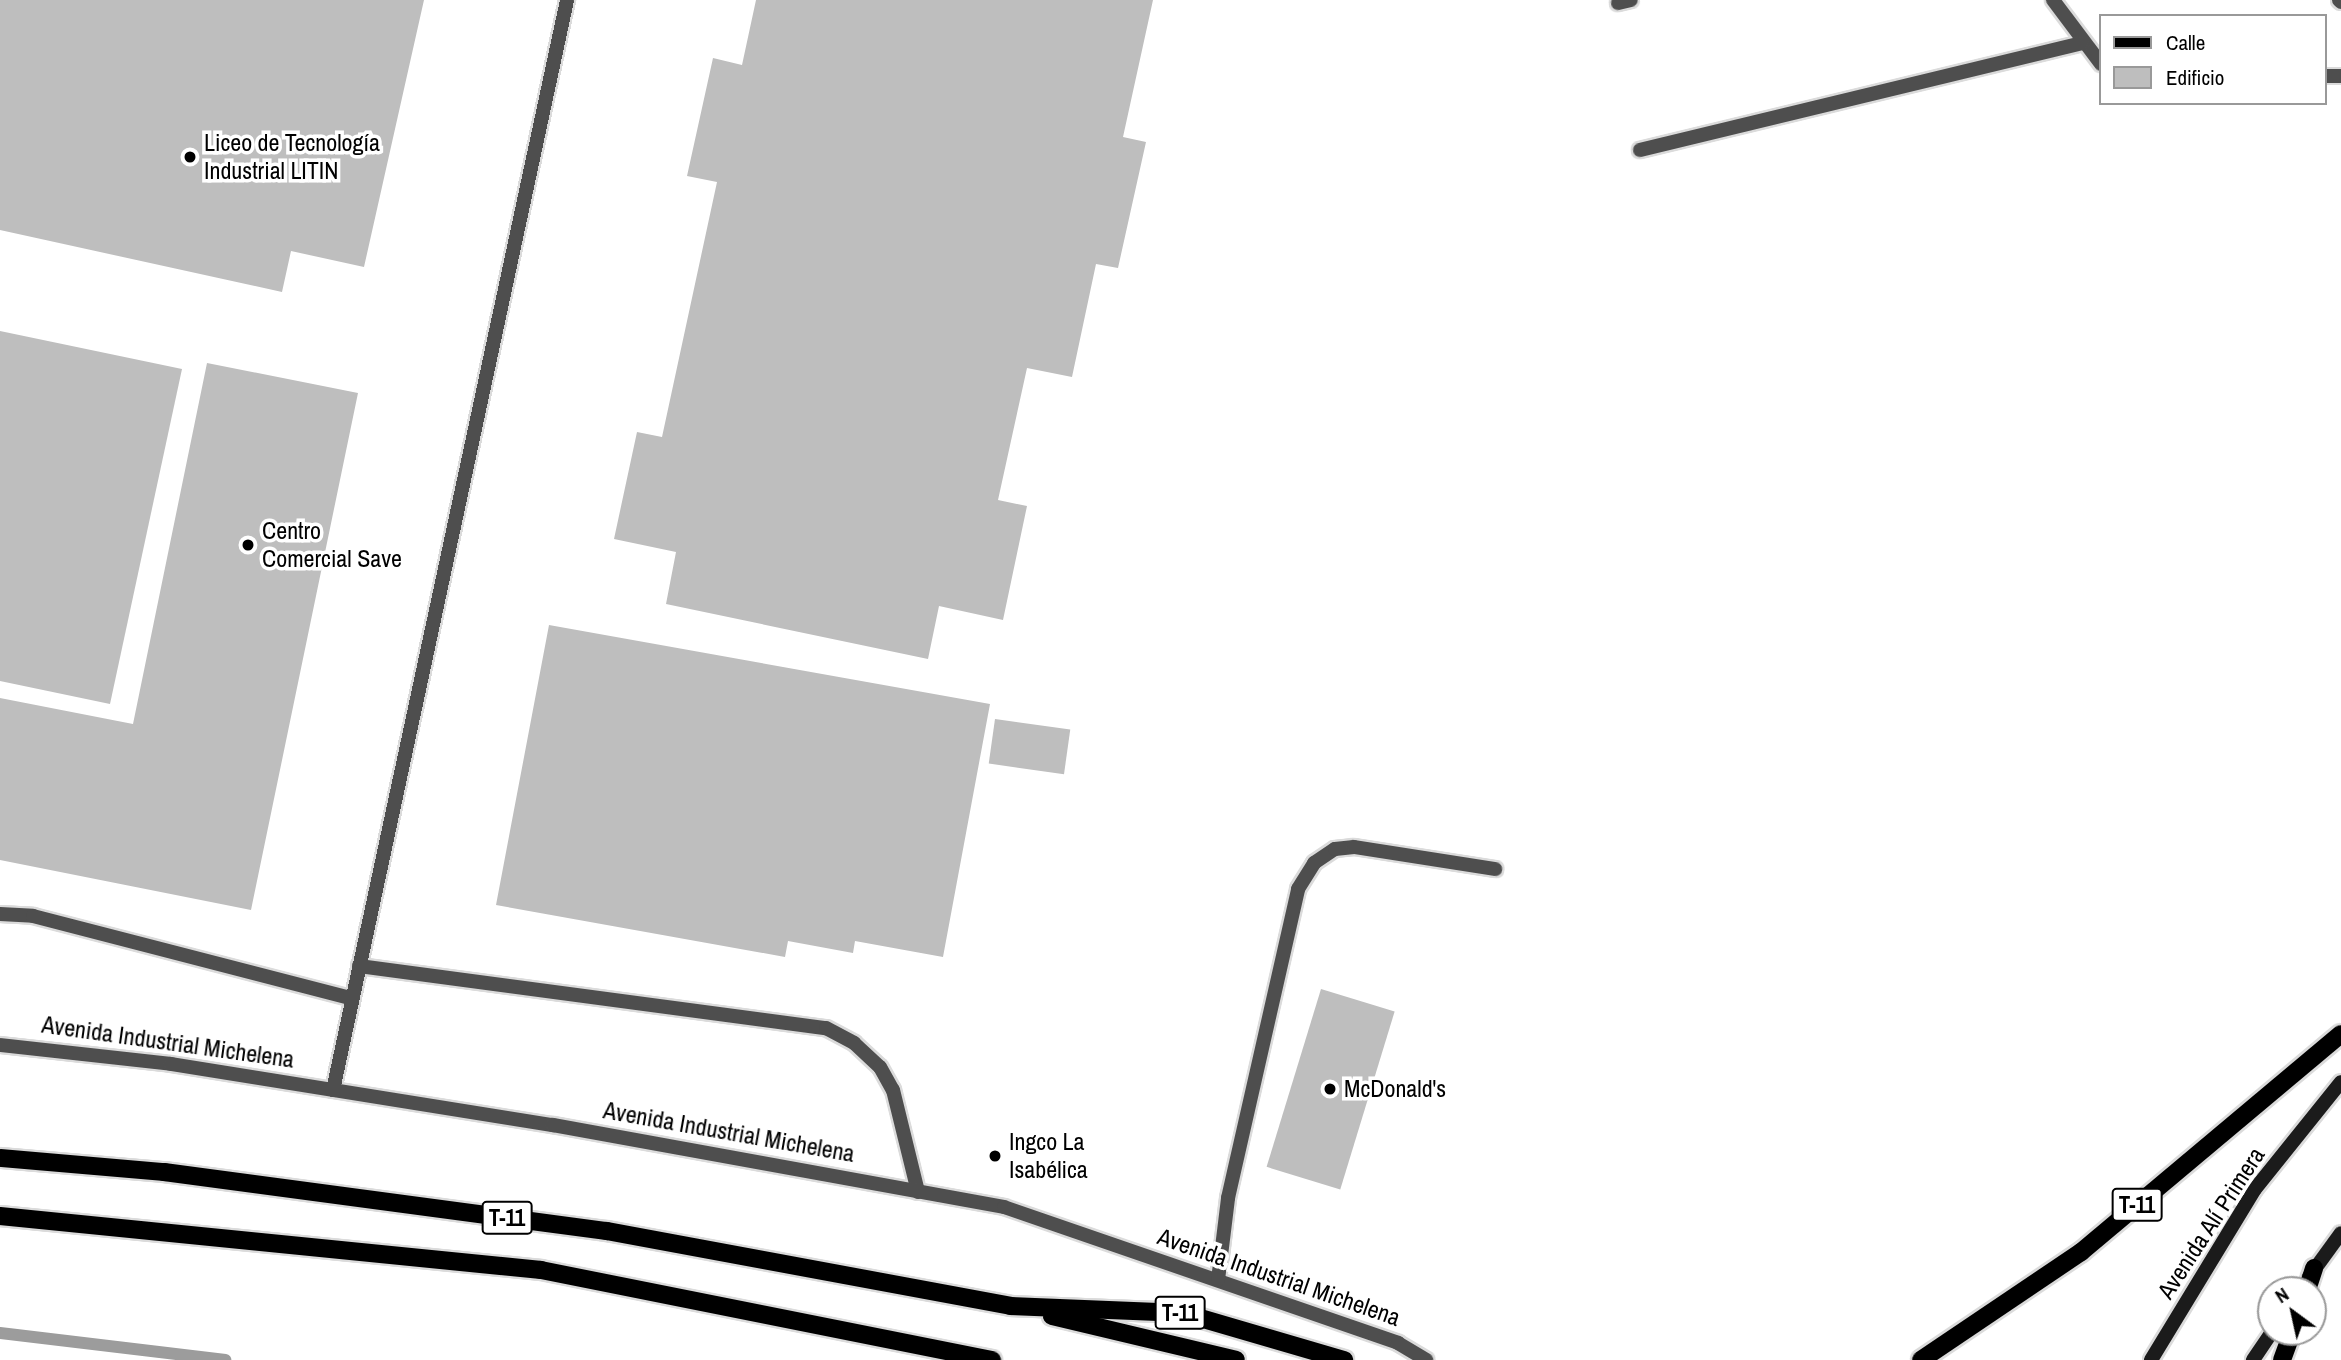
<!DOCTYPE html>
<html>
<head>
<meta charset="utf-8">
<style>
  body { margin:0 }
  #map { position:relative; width:2341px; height:1360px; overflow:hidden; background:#fff; font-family:"Archivo Narrow",sans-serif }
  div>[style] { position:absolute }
  .stream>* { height:12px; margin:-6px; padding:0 6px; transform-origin:6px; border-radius:6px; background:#9c9c9c }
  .building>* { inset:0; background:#bebebe; transform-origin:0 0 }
  .roads { filter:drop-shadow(2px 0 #dbdbdb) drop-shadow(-2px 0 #dbdbdb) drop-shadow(0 2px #dbdbdb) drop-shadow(0 -2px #dbdbdb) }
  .lane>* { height:14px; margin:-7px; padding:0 7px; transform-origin:7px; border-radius:7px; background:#4e4e4e }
  .secondary>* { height:14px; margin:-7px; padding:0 7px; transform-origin:7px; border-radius:7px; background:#1b1b1b }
  .primary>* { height:18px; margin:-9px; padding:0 9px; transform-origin:9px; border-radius:9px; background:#000 }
  .dots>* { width:19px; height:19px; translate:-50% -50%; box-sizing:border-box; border:4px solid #fff; border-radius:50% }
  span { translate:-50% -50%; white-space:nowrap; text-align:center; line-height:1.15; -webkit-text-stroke:7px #fff; paint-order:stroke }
  .shield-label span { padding:2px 5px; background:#fff; border:2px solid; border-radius:5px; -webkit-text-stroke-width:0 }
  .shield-label { font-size:23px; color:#000; font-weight:700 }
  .poi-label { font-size:24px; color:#000 }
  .left { translate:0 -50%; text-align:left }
  .street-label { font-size:24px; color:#000 }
  .legend { position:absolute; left:2099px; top:14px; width:228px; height:91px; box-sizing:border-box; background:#fff; border:2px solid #999; margin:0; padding:9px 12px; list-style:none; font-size:21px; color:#000 }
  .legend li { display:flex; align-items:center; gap:14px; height:35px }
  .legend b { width:35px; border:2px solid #999 }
  .north { position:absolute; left:2257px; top:1276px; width:70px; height:70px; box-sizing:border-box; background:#fff; border:2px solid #999; border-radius:50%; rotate:327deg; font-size:19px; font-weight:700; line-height:28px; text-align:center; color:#000 }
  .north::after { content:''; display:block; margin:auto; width:24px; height:32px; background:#000; clip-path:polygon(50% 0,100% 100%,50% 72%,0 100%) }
</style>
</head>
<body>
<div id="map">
  <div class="stream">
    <i style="left:0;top:1333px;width:227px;rotate:6.8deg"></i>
  </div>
  <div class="building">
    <i style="clip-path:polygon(0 0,424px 0,364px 267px,291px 251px,282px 292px,0 230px)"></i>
    <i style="clip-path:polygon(756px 0,1153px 0,1123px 137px,1146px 142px,1118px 268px,1096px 264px,1072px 377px,1027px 368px,998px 500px,1027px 506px,1003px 620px,939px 606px,928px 659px,666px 604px,676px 552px,614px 539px,637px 432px,662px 437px,717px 182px,687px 176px,713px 58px,742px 65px)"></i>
    <i style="clip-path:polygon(0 331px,182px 369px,110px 704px,0 681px)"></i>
    <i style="clip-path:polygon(207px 363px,358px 393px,251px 910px,0 860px,0 698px,133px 724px)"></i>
    <i style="clip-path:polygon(549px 625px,990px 704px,943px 957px,855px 941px,853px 953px,788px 941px,785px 957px,496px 905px)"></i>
    <i style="left:995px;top:719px;width:76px;height:45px;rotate:8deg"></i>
    <i style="left:1321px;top:989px;width:77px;height:186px;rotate:17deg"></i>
  </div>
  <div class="roads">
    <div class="lane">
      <i style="left:2053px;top:0;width:80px;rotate:53.1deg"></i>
      <i style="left:2339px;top:0;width:3px;rotate:45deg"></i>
      <i style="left:1618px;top:3px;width:13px;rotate:-13deg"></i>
      <i style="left:2325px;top:76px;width:16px"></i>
      <i style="left:1640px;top:150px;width:454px;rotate:-13.6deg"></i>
      <i style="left:0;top:914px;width:33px;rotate:3deg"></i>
      <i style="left:33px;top:916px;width:327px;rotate:14.5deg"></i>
      <i style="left:359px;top:966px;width:471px;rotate:7.6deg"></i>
      <i style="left:826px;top:1028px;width:32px;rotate:28deg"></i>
      <i style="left:854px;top:1043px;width:35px;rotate:43deg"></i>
      <i style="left:880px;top:1067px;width:26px;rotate:61deg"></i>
      <i style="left:893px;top:1090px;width:105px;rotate:76.2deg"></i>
      <i style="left:0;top:1045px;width:172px;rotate:6.3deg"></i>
      <i style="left:171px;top:1064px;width:387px;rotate:9.1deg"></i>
      <i style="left:553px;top:1125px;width:458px;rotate:10.3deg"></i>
      <i style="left:1004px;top:1207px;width:417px;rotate:19deg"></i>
      <i style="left:1398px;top:1343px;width:33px;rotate:31deg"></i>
      <i style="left:333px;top:1090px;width:1115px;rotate:-77.88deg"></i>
      <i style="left:1218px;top:1280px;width:83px;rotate:-83deg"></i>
      <i style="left:1228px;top:1198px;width:317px;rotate:-77.2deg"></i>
      <i style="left:1298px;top:889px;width:31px;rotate:-58deg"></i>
      <i style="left:1314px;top:863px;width:25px;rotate:-34deg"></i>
      <i style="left:1335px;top:849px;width:19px;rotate:-6deg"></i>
      <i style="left:1354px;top:847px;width:143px;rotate:8.9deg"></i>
    </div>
    <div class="secondary">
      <i style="left:2309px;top:1277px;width:54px;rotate:-54deg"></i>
      <i style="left:2151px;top:1360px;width:200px;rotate:-58.7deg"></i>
      <i style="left:2255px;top:1189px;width:137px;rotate:-51.2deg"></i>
      <i style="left:2253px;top:1360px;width:34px;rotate:-56deg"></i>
    </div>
    <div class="primary">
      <i style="left:0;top:1158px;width:165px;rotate:4.9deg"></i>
      <i style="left:164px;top:1172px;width:447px;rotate:7.6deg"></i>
      <i style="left:607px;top:1231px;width:410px;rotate:10.5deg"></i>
      <i style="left:1010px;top:1306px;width:173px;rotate:2.3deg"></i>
      <i style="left:1183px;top:1313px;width:168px;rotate:16.3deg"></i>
      <i style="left:0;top:1216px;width:544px;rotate:5.7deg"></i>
      <i style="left:541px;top:1270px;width:460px;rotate:11.3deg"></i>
      <i style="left:2307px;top:1290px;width:23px;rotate:-72deg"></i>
      <i style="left:1052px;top:1316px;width:189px;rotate:13.4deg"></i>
      <i style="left:1921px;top:1360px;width:193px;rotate:-34deg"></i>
      <i style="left:2081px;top:1252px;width:339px;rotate:-40deg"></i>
      <i style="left:2282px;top:1360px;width:30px;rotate:-70deg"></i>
    </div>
  </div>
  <div class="dots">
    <i style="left:190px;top:157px;background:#000"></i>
    <i style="left:248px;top:545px;background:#000"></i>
    <i style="left:1330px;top:1089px;background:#000"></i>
    <i style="left:995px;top:1156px;background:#000"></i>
  </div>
  <div class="shield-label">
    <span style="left:2137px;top:1205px">T-11</span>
    <span style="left:507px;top:1218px">T-11</span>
    <span style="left:1180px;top:1313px">T-11</span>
  </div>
  <div class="poi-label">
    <span class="left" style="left:204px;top:157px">Liceo de Tecnología<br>Industrial LITIN</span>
    <span class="left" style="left:262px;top:545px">Centro<br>Comercial Save</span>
    <span class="left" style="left:1344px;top:1089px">McDonald's</span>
    <span class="left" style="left:1009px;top:1156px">Ingco La<br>Isabélica</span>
  </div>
  <div class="street-label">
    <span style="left:168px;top:1042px;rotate:8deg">Avenida Industrial Michelena</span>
    <span style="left:729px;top:1132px;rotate:10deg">Avenida Industrial Michelena</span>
    <span style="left:2211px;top:1223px;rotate:-57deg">Avenida Alí Primera</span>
    <span style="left:1279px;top:1277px;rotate:19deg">Avenida Industrial Michelena</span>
  </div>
  <ul class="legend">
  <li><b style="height:9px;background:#000"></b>Calle</li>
  <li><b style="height:19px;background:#bebebe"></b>Edificio</li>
  </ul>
  <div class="north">N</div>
</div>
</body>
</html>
